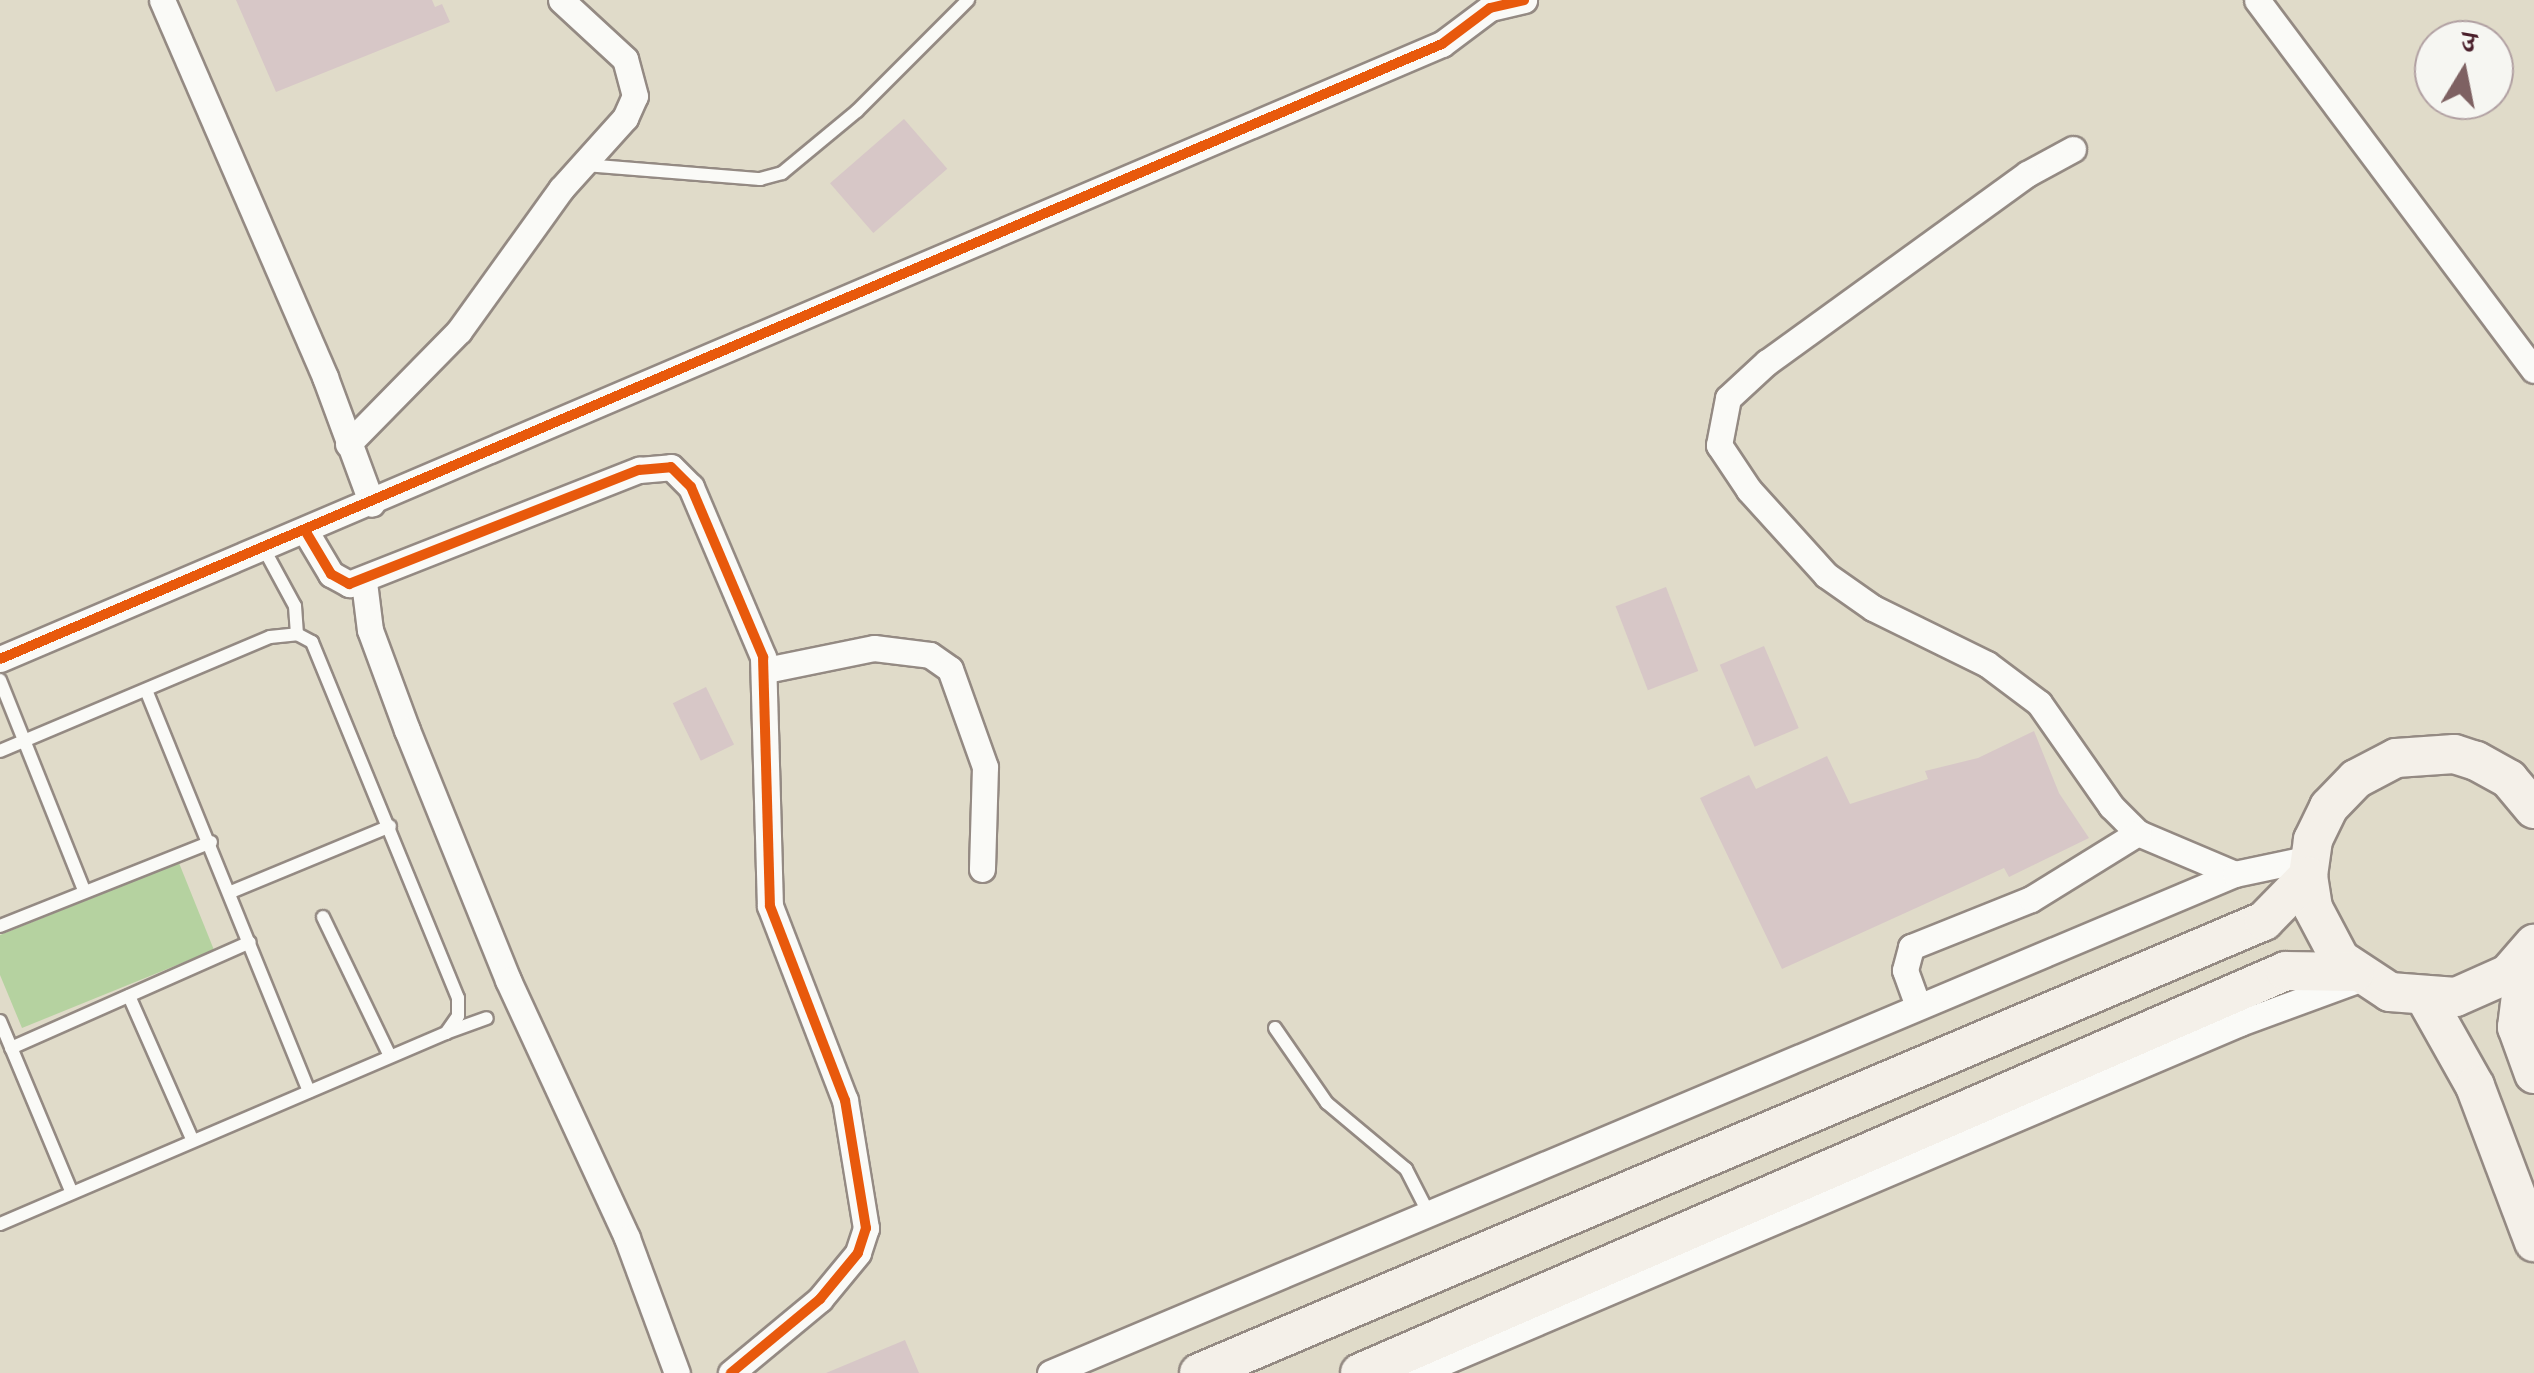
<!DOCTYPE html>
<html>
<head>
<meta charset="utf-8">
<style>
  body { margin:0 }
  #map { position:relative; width:2534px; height:1373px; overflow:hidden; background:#e0dbc9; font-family:"IM FELL French Canon","Noto Serif Devanagari",serif }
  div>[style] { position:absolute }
  .green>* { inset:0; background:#b5d2a0 }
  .building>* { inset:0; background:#d7c7c7; transform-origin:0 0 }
  .roads { filter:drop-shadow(2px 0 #948a83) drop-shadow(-2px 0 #948a83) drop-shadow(0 2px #948a83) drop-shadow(0 -2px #948a83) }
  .lane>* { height:12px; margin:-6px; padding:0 6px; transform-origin:6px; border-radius:6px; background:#fafaf7 }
  .street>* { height:25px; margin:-12.5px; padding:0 12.5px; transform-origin:12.5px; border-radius:12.5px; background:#fafaf7 }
  .secondary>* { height:38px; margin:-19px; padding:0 19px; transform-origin:19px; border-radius:19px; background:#f4f0e9 }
  .cycleway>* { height:10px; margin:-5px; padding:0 5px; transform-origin:5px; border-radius:5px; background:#e8590c }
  span { translate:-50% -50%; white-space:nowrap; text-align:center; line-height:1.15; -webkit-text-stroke:10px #f6f6f2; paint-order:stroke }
  .north { position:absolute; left:2414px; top:20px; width:100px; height:100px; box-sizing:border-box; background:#f6f6f2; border:2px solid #b1a0a2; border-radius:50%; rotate:10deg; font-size:28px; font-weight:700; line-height:40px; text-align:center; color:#4a1f2b }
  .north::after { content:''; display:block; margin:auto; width:35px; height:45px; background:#7e6162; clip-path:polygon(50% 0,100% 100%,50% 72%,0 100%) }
</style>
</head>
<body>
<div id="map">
  <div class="green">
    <i style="clip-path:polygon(179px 863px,214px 950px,22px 1028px,0 975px,0 935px)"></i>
  </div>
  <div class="building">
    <i style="clip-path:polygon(236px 0,432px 0,435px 7px,442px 4px,450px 22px,276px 92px)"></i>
    <i style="left:904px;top:119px;width:66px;height:98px;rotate:49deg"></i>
    <i style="left:1666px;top:587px;width:90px;height:54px;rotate:69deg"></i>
    <i style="left:1764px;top:646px;width:89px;height:48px;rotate:67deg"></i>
    <i style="left:706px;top:687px;width:64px;height:37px;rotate:64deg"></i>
    <i style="clip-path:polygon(2034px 731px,2059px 793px,2089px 838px,2009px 877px,2004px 868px,1782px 969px,1700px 798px,1749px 775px,1756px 789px,1827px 756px,1850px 804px,1928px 779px,1925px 771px,1978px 758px)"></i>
    <i style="clip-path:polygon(905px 1340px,919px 1373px,826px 1373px)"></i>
  </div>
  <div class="roads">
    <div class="lane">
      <i style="left:585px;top:165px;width:176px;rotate:4.6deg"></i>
      <i style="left:760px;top:179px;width:23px;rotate:-15deg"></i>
      <i style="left:782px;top:173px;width:97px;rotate:-39.6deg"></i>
      <i style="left:857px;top:111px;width:157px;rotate:-45deg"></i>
      <i style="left:264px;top:549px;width:65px;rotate:61.5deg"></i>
      <i style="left:295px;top:606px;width:28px;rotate:86deg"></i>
      <i style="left:0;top:680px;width:226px;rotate:68.2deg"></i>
      <i style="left:146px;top:690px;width:433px;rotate:67.9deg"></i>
      <i style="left:0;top:751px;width:293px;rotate:-22.9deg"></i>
      <i style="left:270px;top:637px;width:27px;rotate:-6deg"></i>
      <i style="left:297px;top:634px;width:17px;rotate:28deg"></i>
      <i style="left:312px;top:642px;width:385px;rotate:67.7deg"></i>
      <i style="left:458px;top:998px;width:18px;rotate:90deg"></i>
      <i style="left:458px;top:1016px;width:21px;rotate:125deg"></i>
      <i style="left:446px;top:1033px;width:485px;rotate:156.8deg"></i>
      <i style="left:231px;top:892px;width:172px;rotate:-22.5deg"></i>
      <i style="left:323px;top:917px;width:154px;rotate:64.3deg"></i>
      <i style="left:0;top:926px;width:227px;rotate:-21.7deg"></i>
      <i style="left:129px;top:996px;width:158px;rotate:66.2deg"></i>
      <i style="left:0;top:1021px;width:186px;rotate:67.3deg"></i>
      <i style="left:1275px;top:1028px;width:91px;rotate:55.3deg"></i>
      <i style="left:1327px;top:1103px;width:103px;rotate:39.9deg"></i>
      <i style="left:1406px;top:1169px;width:48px;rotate:62.9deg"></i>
      <i style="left:448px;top:1032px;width:41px;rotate:-19.7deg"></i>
      <i style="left:11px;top:1048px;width:261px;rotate:-23.9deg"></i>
    </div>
    <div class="street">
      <i style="left:162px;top:0;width:411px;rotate:66.6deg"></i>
      <i style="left:325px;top:377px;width:135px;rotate:69.7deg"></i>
      <i style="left:2257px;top:0;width:462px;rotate:53.2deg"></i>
      <i style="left:2073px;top:149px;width:52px;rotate:151.5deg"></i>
      <i style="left:2027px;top:174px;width:321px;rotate:144.1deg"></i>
      <i style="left:1767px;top:362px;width:53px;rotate:137.3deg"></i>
      <i style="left:1728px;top:398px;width:48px;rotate:100.8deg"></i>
      <i style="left:1719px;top:445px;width:54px;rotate:56.3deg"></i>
      <i style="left:1749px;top:490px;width:115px;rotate:47.8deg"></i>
      <i style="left:1826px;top:575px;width:57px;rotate:35.1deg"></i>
      <i style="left:1873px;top:608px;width:127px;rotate:26.2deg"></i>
      <i style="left:1987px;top:664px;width:65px;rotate:36.9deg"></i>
      <i style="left:2039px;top:703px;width:126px;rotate:55deg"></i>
      <i style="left:2111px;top:806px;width:38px;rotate:45deg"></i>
      <i style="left:2138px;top:833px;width:105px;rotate:22.9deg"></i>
      <i style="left:348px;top:444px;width:158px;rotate:-45.5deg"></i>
      <i style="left:459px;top:331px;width:175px;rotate:-54.3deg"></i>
      <i style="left:561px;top:189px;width:96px;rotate:-48deg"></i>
      <i style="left:625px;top:118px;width:24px;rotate:-66deg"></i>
      <i style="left:635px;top:96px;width:38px;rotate:-105deg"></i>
      <i style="left:625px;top:59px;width:87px;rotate:-137.3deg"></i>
      <i style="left:306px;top:532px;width:49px;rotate:59.2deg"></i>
      <i style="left:331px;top:574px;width:21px;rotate:29deg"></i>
      <i style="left:349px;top:584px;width:312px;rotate:-21.5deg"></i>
      <i style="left:639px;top:470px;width:32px;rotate:-5deg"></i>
      <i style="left:671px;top:467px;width:28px;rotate:45deg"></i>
      <i style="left:691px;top:487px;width:185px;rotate:67deg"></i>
      <i style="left:763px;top:657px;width:249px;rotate:88.4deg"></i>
      <i style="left:770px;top:906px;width:208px;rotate:68.9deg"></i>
      <i style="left:845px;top:1100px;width:130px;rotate:80.7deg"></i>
      <i style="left:866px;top:1228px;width:26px;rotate:108deg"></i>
      <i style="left:858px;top:1253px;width:60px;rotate:129.6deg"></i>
      <i style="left:820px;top:1299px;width:116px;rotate:140.3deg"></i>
      <i style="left:364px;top:582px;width:48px;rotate:82.9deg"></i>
      <i style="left:370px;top:630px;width:107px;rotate:69.7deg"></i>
      <i style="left:407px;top:730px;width:270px;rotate:68deg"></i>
      <i style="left:508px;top:980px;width:284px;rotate:65.2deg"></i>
      <i style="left:627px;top:1238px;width:144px;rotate:69.7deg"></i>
      <i style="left:0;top:659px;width:1568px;rotate:-23.1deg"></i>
      <i style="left:1442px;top:44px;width:60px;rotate:-36.9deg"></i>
      <i style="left:1490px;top:8px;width:35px;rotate:-13deg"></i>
      <i style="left:766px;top:670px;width:110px;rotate:-11.5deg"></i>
      <i style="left:874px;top:648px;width:56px;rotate:7.1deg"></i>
      <i style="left:930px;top:655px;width:24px;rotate:35deg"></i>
      <i style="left:950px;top:669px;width:104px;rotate:70.3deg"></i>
      <i style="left:985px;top:767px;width:102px;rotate:91.7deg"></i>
      <i style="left:1918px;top:1006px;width:38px;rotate:-110deg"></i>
      <i style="left:1905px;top:970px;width:24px;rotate:-75deg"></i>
      <i style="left:1911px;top:947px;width:129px;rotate:-21.8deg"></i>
      <i style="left:2031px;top:899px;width:126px;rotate:-31.7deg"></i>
      <i style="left:1050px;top:1373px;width:1286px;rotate:-22.84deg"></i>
      <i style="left:2235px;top:874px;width:78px;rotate:-11.9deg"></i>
      <i style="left:1418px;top:1373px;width:893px;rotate:-23.06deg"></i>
      <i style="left:2240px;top:1023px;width:121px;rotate:-20.2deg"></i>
    </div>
    <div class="secondary">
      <i style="left:2534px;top:809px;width:39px;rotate:-130deg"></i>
      <i style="left:2509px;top:779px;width:38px;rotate:-151deg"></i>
      <i style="left:2476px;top:761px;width:23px;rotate:-162deg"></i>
      <i style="left:2454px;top:754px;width:58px;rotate:176.1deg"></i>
      <i style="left:2396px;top:758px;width:45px;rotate:152.3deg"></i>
      <i style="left:2356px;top:779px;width:39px;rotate:134deg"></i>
      <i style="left:2329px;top:807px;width:37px;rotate:116deg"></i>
      <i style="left:2313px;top:840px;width:36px;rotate:98deg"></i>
      <i style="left:2308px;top:876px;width:32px;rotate:81deg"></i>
      <i style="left:2313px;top:908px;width:58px;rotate:62.1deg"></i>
      <i style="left:2340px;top:959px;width:60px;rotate:33.4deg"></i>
      <i style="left:2390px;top:992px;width:66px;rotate:4.3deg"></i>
      <i style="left:2456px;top:997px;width:57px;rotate:-23.9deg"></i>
      <i style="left:2508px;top:974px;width:40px;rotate:-49deg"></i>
      <i style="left:2526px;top:956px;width:72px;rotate:97.2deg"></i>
      <i style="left:2517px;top:1027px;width:50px;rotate:70.1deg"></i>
      <i style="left:2426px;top:999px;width:100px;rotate:60.6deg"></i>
      <i style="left:2475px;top:1086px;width:167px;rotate:69.3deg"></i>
      <i style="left:1199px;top:1373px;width:1157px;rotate:-23deg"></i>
      <i style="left:2264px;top:921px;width:63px;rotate:-45.6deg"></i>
      <i style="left:1360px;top:1373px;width:1009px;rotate:-23.47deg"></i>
      <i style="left:2286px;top:971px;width:69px;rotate:0.8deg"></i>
    </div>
  </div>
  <div class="cycleway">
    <i style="left:306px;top:532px;width:49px;rotate:59.2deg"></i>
    <i style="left:331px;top:574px;width:21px;rotate:29deg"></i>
    <i style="left:349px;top:584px;width:312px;rotate:-21.5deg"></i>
    <i style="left:639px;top:470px;width:32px;rotate:-5deg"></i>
    <i style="left:671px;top:467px;width:28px;rotate:45deg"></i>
    <i style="left:691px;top:487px;width:185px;rotate:67deg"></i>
    <i style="left:763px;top:657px;width:249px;rotate:88.4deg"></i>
    <i style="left:770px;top:906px;width:208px;rotate:68.9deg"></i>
    <i style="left:845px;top:1100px;width:130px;rotate:80.7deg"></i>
    <i style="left:866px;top:1228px;width:26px;rotate:108deg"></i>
    <i style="left:858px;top:1253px;width:60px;rotate:129.6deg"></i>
    <i style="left:820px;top:1299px;width:116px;rotate:140.3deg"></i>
    <i style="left:0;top:659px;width:1568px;rotate:-23.1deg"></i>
    <i style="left:1442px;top:44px;width:60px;rotate:-36.9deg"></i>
    <i style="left:1490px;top:8px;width:35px;rotate:-13deg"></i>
  </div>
  <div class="north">उ</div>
</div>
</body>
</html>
